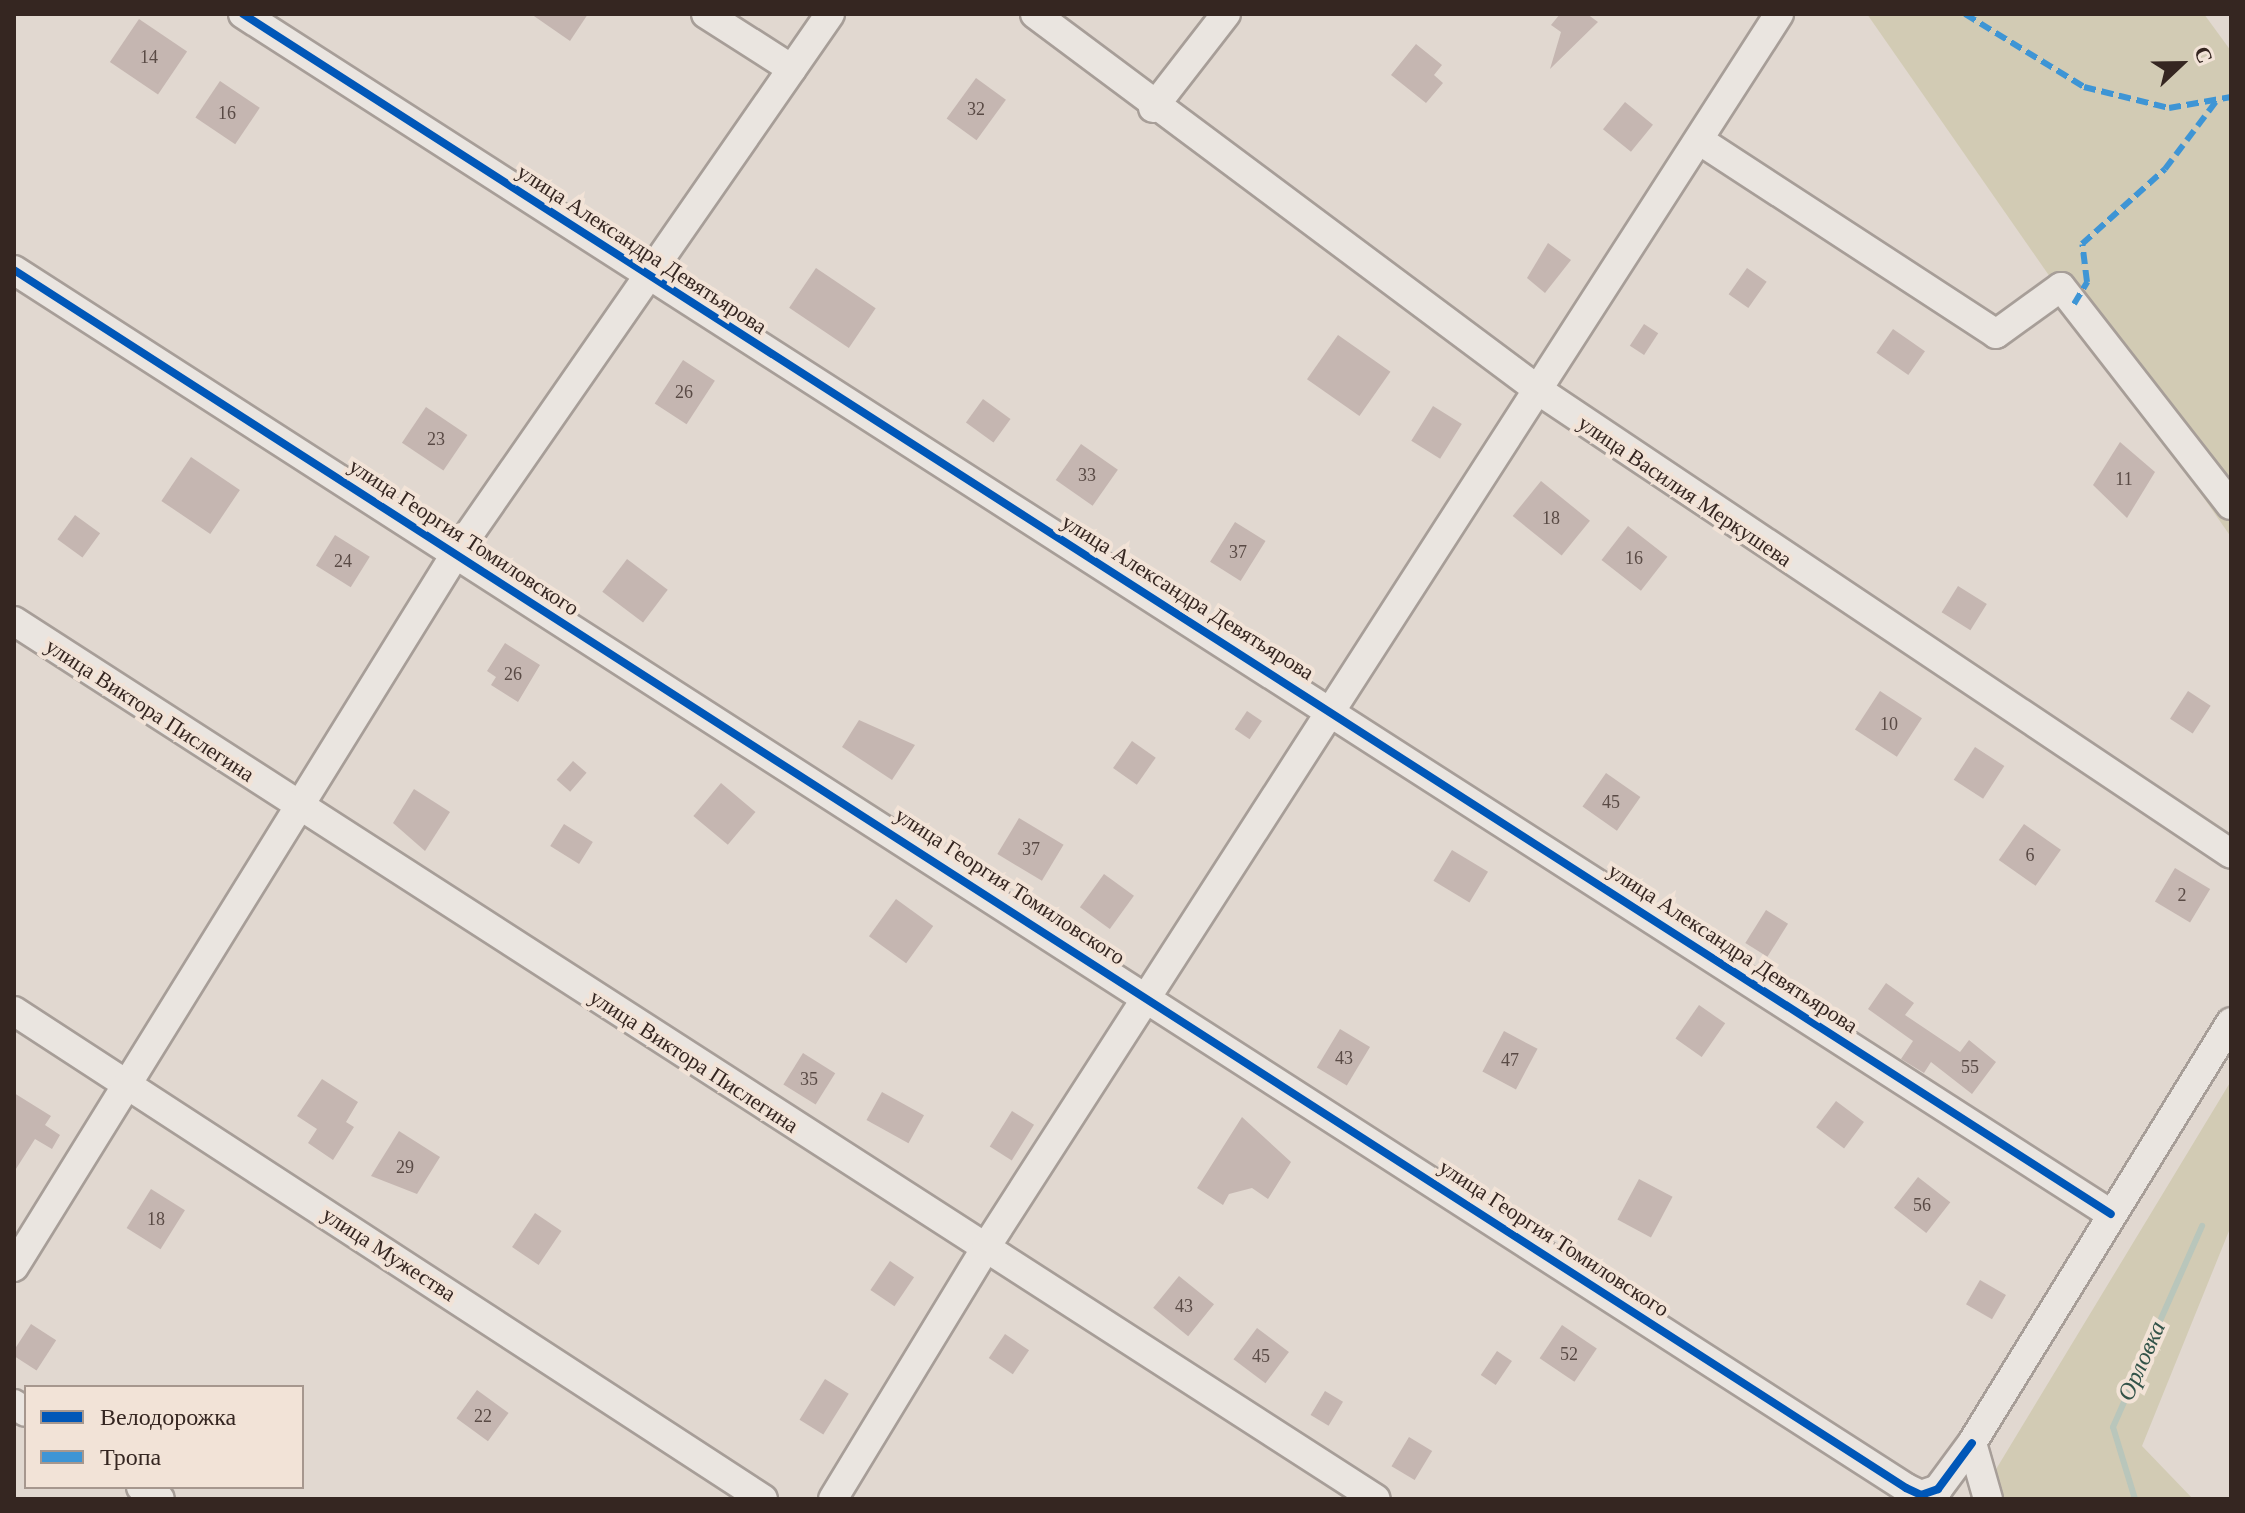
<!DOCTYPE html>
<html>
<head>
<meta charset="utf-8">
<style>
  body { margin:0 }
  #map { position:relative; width:2245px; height:1513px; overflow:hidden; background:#e1d8d0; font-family:Georgia,serif }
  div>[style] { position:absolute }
  .green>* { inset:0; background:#d2cbb4 }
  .stream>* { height:6px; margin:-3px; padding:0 3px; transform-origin:3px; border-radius:3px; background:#b9c6bb }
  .building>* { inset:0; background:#c5b6b1; transform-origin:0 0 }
  .roads { filter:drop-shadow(2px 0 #a79e98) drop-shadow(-2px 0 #a79e98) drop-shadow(0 2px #a79e98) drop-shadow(0 -2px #a79e98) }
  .minor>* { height:28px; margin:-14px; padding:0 14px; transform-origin:14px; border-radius:14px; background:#eae5e0 }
  .quiet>* { height:6px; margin-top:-3px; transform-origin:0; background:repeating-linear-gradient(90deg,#3e95d5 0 12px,transparent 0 18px) }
  .cycleway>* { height:8px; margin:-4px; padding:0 4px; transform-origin:4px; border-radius:4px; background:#0057b8 }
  span { translate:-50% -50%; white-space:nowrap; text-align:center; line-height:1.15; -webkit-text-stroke:8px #f2e3d7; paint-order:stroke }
  .number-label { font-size:18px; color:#594a45 }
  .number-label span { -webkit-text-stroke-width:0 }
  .street-label { font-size:22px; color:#352621 }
  .water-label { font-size:24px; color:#325349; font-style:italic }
  .frame { position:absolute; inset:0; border:16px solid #352621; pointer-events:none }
  .legend { position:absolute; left:24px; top:1385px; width:280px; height:104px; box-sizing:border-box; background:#f2e3d7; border:2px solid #a6978e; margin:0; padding:10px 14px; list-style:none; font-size:24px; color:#352621 }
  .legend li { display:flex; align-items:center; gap:16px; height:40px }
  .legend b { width:40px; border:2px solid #a6978e }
  .north { position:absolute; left:2141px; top:24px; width:80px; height:80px; -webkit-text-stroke:6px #f2e3d7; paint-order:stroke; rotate:68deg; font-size:22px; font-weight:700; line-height:32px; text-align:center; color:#352621 }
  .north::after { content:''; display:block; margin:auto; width:28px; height:36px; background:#352621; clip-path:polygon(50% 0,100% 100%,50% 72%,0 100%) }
</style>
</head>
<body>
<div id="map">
  <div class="green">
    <i style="clip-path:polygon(1867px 14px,2204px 14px,2231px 51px,2231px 537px)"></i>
    <i style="clip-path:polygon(2231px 1081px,2231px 1226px,2142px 1446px,2193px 1499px,1978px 1499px)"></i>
  </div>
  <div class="stream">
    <i style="left:2135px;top:1499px;width:75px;rotate:-107deg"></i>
    <i style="left:2113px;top:1427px;width:220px;rotate:-66.1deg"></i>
  </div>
  <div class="building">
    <i style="clip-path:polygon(531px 14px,588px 14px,570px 41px)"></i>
    <i style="clip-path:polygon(1560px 14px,1587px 14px,1598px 22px,1550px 69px,1561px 32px,1551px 25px)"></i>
    <i style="left:139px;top:19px;width:58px;height:52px;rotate:34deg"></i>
    <i style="clip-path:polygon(1416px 44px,1442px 65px,1434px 75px,1443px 83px,1426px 103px,1391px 75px)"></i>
    <i style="left:976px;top:78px;width:37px;height:50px;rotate:36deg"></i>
    <i style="left:220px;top:81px;width:48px;height:44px;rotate:34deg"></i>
    <i style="left:1625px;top:102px;width:36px;height:35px;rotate:39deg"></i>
    <i style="clip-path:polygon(1548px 243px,1571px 260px,1545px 293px,1527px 278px)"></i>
    <i style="left:816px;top:268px;width:72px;height:48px;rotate:34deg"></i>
    <i style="left:1747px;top:268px;width:24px;height:32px;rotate:35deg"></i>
    <i style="left:1644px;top:324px;width:17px;height:26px;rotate:33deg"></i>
    <i style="left:1893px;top:329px;width:39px;height:29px;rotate:35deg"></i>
    <i style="left:1338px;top:335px;width:64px;height:54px;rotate:35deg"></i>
    <i style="left:683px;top:360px;width:38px;height:52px;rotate:33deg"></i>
    <i style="left:983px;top:399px;width:34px;height:29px;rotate:36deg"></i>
    <i style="left:1433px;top:406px;width:34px;height:41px;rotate:32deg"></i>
    <i style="left:426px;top:407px;width:50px;height:43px;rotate:34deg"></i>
    <i style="clip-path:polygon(2120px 442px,2155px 472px,2127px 518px,2093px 485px)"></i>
    <i style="left:1081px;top:444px;width:45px;height:44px;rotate:35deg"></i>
    <i style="left:191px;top:457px;width:59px;height:53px;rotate:34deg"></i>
    <i style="left:1541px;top:481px;width:63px;height:45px;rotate:39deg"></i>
    <i style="left:75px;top:515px;width:31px;height:30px;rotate:36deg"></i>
    <i style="left:1235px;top:522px;width:36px;height:47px;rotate:32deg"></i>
    <i style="left:1628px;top:526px;width:50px;height:43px;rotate:38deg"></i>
    <i style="left:335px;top:535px;width:41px;height:36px;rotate:32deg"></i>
    <i style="left:627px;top:559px;width:51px;height:41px;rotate:37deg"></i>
    <i style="left:1958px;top:586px;width:34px;height:31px;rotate:32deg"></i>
    <i style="clip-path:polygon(505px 643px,540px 665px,518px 702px,491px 685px,496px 677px,487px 671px)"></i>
    <i style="left:1880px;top:691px;width:50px;height:46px;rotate:33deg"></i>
    <i style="left:2188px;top:691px;width:27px;height:33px;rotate:33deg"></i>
    <i style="left:1247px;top:711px;width:18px;height:22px;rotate:34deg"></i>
    <i style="clip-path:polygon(859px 720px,915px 745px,892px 780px,842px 747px)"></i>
    <i style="left:1132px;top:741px;width:29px;height:33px;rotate:35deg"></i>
    <i style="left:1975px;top:747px;width:35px;height:39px;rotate:33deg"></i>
    <i style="left:573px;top:761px;width:18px;height:25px;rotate:41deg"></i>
    <i style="left:1606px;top:773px;width:42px;height:41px;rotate:35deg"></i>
    <i style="left:721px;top:783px;width:45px;height:43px;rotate:40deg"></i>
    <i style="clip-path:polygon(414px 789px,450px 812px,425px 851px,393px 823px)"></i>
    <i style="left:1019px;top:818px;width:52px;height:42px;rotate:31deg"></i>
    <i style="left:564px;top:824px;width:34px;height:26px;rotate:32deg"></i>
    <i style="left:2024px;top:824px;width:45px;height:44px;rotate:35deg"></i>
    <i style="left:1452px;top:850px;width:42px;height:36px;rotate:31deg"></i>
    <i style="left:2175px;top:868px;width:41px;height:39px;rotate:31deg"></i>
    <i style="left:1104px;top:874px;width:37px;height:41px;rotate:36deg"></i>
    <i style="left:896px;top:899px;width:46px;height:46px;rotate:36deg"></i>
    <i style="left:1766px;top:910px;width:26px;height:39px;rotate:32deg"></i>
    <i style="clip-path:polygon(1886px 983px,1914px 1003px,1905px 1015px,1960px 1052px,1969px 1040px,1996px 1062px,1972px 1094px,1931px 1062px,1924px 1073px,1901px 1059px,1913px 1041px,1868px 1009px)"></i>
    <i style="left:1699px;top:1005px;width:32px;height:41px;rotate:35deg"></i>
    <i style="left:1340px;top:1029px;width:35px;height:45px;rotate:31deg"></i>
    <i style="left:1504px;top:1031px;width:38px;height:46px;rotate:28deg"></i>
    <i style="left:803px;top:1053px;width:38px;height:37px;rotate:32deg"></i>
    <i style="clip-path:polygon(322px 1079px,358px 1102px,346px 1122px,354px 1127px,333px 1160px,308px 1143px,317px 1129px,297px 1116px)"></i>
    <i style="left:882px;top:1092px;width:48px;height:32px;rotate:29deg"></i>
    <i style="clip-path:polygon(14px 1093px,51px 1116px,45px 1125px,60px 1135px,52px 1149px,35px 1139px,14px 1172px)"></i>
    <i style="left:1836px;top:1101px;width:35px;height:33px;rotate:37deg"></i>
    <i style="left:1012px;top:1111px;width:26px;height:42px;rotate:32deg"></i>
    <i style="clip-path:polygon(1242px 1117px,1291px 1162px,1268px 1199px,1252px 1188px,1229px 1194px,1223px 1205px,1197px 1188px)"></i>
    <i style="clip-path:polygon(399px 1131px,440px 1157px,417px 1194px,371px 1176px)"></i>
    <i style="left:1918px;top:1177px;width:41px;height:39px;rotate:38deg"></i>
    <i style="left:1639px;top:1179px;width:38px;height:46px;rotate:28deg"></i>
    <i style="left:151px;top:1189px;width:40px;height:46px;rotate:32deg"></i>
    <i style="left:535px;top:1213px;width:32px;height:41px;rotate:34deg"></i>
    <i style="left:890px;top:1261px;width:29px;height:35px;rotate:34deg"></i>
    <i style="left:1179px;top:1276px;width:45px;height:41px;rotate:39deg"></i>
    <i style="left:1980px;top:1280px;width:30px;height:28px;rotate:30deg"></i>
    <i style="left:31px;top:1324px;width:30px;height:36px;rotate:33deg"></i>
    <i style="left:1562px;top:1325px;width:42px;height:40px;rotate:34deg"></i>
    <i style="left:1257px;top:1328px;width:40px;height:39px;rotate:37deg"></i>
    <i style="left:1005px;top:1334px;width:29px;height:29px;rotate:34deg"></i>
    <i style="left:1497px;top:1351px;width:18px;height:29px;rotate:34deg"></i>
    <i style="left:825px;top:1379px;width:28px;height:48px;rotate:32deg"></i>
    <i style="left:477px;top:1390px;width:39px;height:35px;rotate:36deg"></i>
    <i style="left:1325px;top:1391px;width:21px;height:28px;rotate:31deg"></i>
    <i style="left:1409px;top:1437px;width:27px;height:34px;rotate:31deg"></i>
  </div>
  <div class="roads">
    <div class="minor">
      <i style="left:243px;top:14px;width:2220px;rotate:32.72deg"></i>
      <i style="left:706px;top:14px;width:102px;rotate:32.6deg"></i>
      <i style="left:1035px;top:14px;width:632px;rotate:36.76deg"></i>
      <i style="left:1541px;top:392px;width:830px;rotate:33.8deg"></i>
      <i style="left:1153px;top:108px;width:119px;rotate:-52.2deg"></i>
      <i style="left:1702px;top:142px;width:351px;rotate:33.1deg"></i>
      <i style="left:1996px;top:334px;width:80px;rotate:-35.9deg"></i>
      <i style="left:2061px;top:287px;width:276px;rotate:52.1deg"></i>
      <i style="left:14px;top:270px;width:2250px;rotate:32.77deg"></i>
      <i style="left:1906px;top:1488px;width:17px;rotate:25deg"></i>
      <i style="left:1921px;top:1495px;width:18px;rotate:-19deg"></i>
      <i style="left:1938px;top:1489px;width:57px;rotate:-53.5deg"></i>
      <i style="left:14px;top:621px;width:1620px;rotate:32.81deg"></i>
      <i style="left:14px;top:1011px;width:894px;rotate:33.09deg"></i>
      <i style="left:14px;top:1267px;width:840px;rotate:-58.24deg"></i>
      <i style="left:456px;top:553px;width:656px;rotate:-55.24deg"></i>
      <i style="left:14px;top:1404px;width:14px;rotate:34deg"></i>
      <i style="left:141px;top:1487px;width:22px;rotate:32deg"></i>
      <i style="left:833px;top:1499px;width:295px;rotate:-58.7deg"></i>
      <i style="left:986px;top:1247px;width:1466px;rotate:-57.25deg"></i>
      <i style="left:1988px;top:1499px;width:58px;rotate:-105.9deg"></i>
      <i style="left:1972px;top:1443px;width:494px;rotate:-58.4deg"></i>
    </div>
  </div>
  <div class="quiet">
    <i style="left:1965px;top:14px;width:140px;rotate:31.5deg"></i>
    <i style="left:2084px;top:87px;width:88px;rotate:13.9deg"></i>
    <i style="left:2169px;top:108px;width:63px;rotate:-10.1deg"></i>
    <i style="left:2074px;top:304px;width:26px;rotate:-59deg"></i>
    <i style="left:2087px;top:282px;width:38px;rotate:-97deg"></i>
    <i style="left:2082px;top:244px;width:112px;rotate:-42.1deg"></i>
    <i style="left:2165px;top:169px;width:88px;rotate:-52.9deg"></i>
  </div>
  <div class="cycleway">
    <i style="left:243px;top:14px;width:2220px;rotate:32.72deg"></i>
    <i style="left:14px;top:270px;width:2250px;rotate:32.77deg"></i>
    <i style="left:1906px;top:1488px;width:17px;rotate:25deg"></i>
    <i style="left:1921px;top:1495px;width:18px;rotate:-19deg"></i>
    <i style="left:1938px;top:1489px;width:57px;rotate:-53.5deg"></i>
  </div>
  <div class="number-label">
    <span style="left:149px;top:57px">14</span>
    <span style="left:976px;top:109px">32</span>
    <span style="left:227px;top:113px">16</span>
    <span style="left:684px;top:392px">26</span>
    <span style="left:436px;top:439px">23</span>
    <span style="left:1087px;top:475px">33</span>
    <span style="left:2124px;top:479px">11</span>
    <span style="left:1551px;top:518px">18</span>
    <span style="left:1238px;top:552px">37</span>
    <span style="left:1634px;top:558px">16</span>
    <span style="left:343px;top:561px">24</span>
    <span style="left:513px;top:674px">26</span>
    <span style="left:1889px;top:724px">10</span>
    <span style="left:1611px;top:802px">45</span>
    <span style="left:1031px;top:849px">37</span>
    <span style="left:2030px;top:855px">6</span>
    <span style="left:2182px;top:895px">2</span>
    <span style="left:1344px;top:1058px">43</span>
    <span style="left:1510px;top:1060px">47</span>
    <span style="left:1970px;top:1067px">55</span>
    <span style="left:809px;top:1079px">35</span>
    <span style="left:405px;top:1167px">29</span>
    <span style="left:1922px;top:1205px">56</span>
    <span style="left:156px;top:1219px">18</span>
    <span style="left:1184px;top:1306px">43</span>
    <span style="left:1569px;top:1354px">52</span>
    <span style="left:1261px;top:1356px">45</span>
    <span style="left:483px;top:1416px">22</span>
  </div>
  <div class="street-label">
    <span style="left:642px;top:249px;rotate:33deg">улица Александра Девятьярова</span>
    <span style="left:1685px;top:491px;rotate:34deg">улица Василия Меркушева</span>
    <span style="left:464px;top:537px;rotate:33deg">улица Георгия Томиловского</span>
    <span style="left:1188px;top:597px;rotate:32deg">улица Александра Девятьярова</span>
    <span style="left:150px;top:710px;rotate:33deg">улица Виктора Пислегина</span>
    <span style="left:1010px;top:886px;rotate:33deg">улица Георгия Томиловского</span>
    <span style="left:1733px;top:948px;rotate:33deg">улица Александра Девятьярова</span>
    <span style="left:694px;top:1061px;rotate:33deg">улица Виктора Пислегина</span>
    <span style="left:1554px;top:1238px;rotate:33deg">улица Георгия Томиловского</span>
    <span style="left:389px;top:1254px;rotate:33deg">улица Мужества</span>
  </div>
  <div class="water-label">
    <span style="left:2142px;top:1361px;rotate:-66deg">Орловка</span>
  </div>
  <div class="frame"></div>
  <ul class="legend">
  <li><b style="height:10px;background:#0057b8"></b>Велодорожка</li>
  <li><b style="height:10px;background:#3e95d5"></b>Тропа</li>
  </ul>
  <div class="north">С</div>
</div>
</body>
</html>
